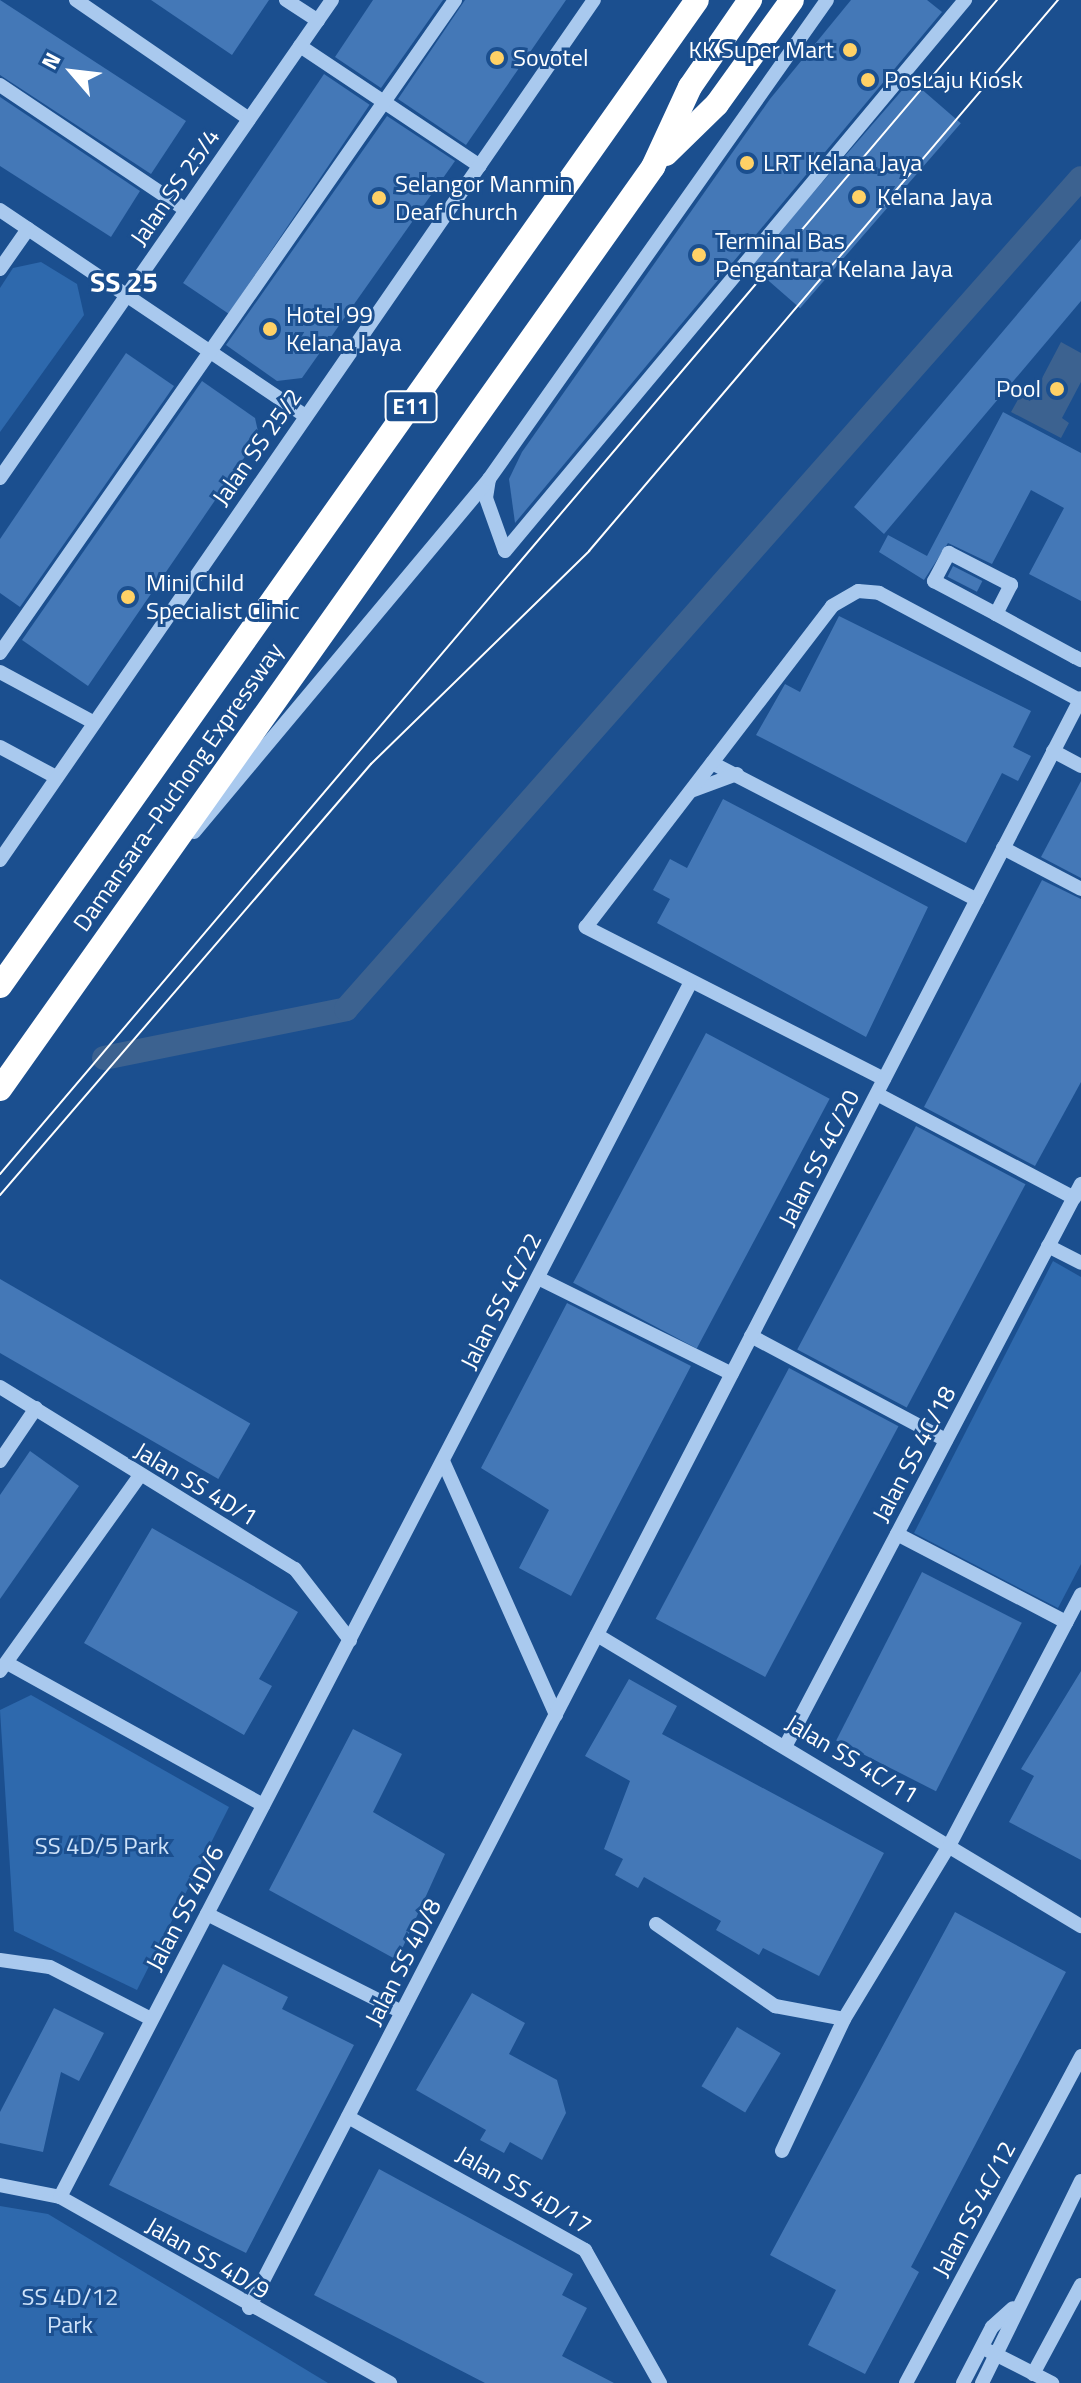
<!DOCTYPE html>
<html>
<head>
<meta charset="utf-8">
<style>
  body { margin:0 }
  #map { position:relative; width:1081px; height:2383px; overflow:hidden; background:#1b4f8f; font-family:"Titillium Web",sans-serif }
  div>[style] { position:absolute }
  .green>* { inset:0; background:#2e69ad }
  .water>* { inset:0; background:#3c6290 }
  .canal>* { height:24px; margin:-12px; padding:0 12px; transform-origin:12px; border-radius:12px; background:#3c6290 }
  .building>* { inset:0; background:#4478b7; transform-origin:0 0 }
  .minor>* { height:14px; margin:-7px; padding:0 7px; transform-origin:7px; border-radius:7px; background:#a9c9ee }
  .highway>* { height:24px; margin:-12px; padding:0 12px; transform-origin:12px; border-radius:12px; background:#fff }
  .tram>* { height:2px; margin:-1px; padding:0 1px; transform-origin:1px; border-radius:1px; background:#fff }
  .dots>* { width:22px; height:22px; translate:-50% -50%; box-sizing:border-box; border:4px solid #1b4f8f; border-radius:50% }
  span { translate:-50% -50%; white-space:nowrap; text-align:center; line-height:1.15; -webkit-text-stroke:6px #1b4f8f; paint-order:stroke }
  .shield-label span { padding:2px 6px; background:#1b4f8f; border:2px solid; border-radius:6px; -webkit-text-stroke-width:0 }
  .shield-label { font-size:22px; color:#fff; font-weight:700 }
  .poi-label { font-size:24px; color:#fff }
  .right { translate:-100% -50%; text-align:right }
  .left { translate:0 -50%; text-align:left }
  .street-label { font-size:24px; color:#fff }
  .park-label { font-size:24px; color:#cfe3fa }
  .quarter-label { font-size:28px; color:#fff; font-weight:700 }
  .north { position:absolute; left:32px; top:32px; width:80px; height:80px; -webkit-text-stroke:6px #1b4f8f; paint-order:stroke; rotate:298deg; font-size:22px; font-weight:700; line-height:32px; text-align:center; color:#fff }
  .north::after { content:''; display:block; margin:auto; width:28px; height:36px; background:#fff; clip-path:polygon(50% 0,100% 100%,50% 72%,0 100%) }
</style>
</head>
<body>
<div id="map">
  <div class="green">
    <i style="clip-path:polygon(41px 262px,77px 284px,84px 315px,0 432px,0 288px,13px 268px)"></i>
    <i style="clip-path:polygon(1053px 1261px,1081px 1277px,1081px 1564px,1058px 1608px,914px 1533px)"></i>
    <i style="clip-path:polygon(31px 1695px,229px 1807px,137px 1990px,14px 1931px,0 1710px)"></i>
    <i style="clip-path:polygon(0 2206px,48px 2214px,328px 2383px,0 2383px)"></i>
  </div>
  <div class="water">
    <i style="clip-path:polygon(1061px 342px,1081px 353px,1081px 382px,1062px 418px,1069px 423px,1061px 438px,1011px 412px,1020px 396px,1030px 401px)"></i>
  </div>
  <div class="canal">
    <i style="left:104px;top:1058px;width:247px;rotate:-11.4deg"></i>
    <i style="left:346px;top:1009px;width:1109px;rotate:-48.51deg"></i>
  </div>
  <div class="building">
    <i style="clip-path:polygon(0 0,186px 121px,151px 174px,0 75px)"></i>
    <i style="clip-path:polygon(151px 0,269px 0,232px 55px)"></i>
    <i style="clip-path:polygon(373px 0,443px 0,381px 88px,335px 57px)"></i>
    <i style="clip-path:polygon(465px 0,566px 0,466px 145px,398px 99px)"></i>
    <i style="clip-path:polygon(851px 0,927px 0,942px 12px,515px 523px,509px 479px,522px 452px,770px 99px)"></i>
    <i style="left:324px;top:74px;width:55px;height:252px;rotate:34deg"></i>
    <i style="left:911px;top:80px;width:66px;height:245px;rotate:41deg"></i>
    <i style="clip-path:polygon(0 97px,140px 191px,111px 237px,0 166px)"></i>
    <i style="clip-path:polygon(387px 116px,455px 161px,302px 378px,277px 381px,226px 345px)"></i>
    <i style="clip-path:polygon(1081px 239px,1081px 301px,884px 534px,854px 507px)"></i>
    <i style="clip-path:polygon(126px 353px,174px 386px,20px 607px,0 593px,0 539px)"></i>
    <i style="clip-path:polygon(202px 381px,255px 418px,259px 436px,88px 686px,22px 640px)"></i>
    <i style="clip-path:polygon(1003px 412px,1081px 453px,1081px 601px,1029px 574px,1064px 508px,1031px 490px,992px 564px,948px 543px,924px 580px,879px 552px,888px 535px,927px 556px)"></i>
    <i style="left:953px;top:566px;width:33px;height:12px;rotate:27deg"></i>
    <i style="clip-path:polygon(839px 616px,1031px 711px,1013px 747px,1031px 756px,1018px 781px,1002px 773px,966px 843px,756px 735px,785px 684px,800px 692px)"></i>
    <i style="clip-path:polygon(1081px 781px,1081px 878px,1041px 857px)"></i>
    <i style="clip-path:polygon(723px 799px,928px 907px,866px 1037px,657px 923px,670px 899px,653px 890px,670px 859px,687px 868px)"></i>
    <i style="clip-path:polygon(1042px 880px,1081px 899px,1081px 1082px,1035px 1166px,924px 1107px)"></i>
    <i style="left:706px;top:1033px;width:140px;height:283px;rotate:28deg"></i>
    <i style="left:916px;top:1126px;width:124px;height:253px;rotate:28deg"></i>
    <i style="left:0;top:1279px;width:289px;height:64px;rotate:30deg"></i>
    <i style="clip-path:polygon(567px 1303px,691px 1366px,571px 1596px,519px 1568px,549px 1510px,481px 1468px)"></i>
    <i style="left:789px;top:1368px;width:124px;height:284px;rotate:28deg"></i>
    <i style="clip-path:polygon(30px 1451px,79px 1486px,0 1599px,0 1495px)"></i>
    <i style="clip-path:polygon(152px 1528px,298px 1612px,259px 1679px,272px 1686px,244px 1735px,84px 1643px)"></i>
    <i style="left:922px;top:1572px;width:112px;height:189px;rotate:27deg"></i>
    <i style="clip-path:polygon(1081px 1671px,1081px 1860px,1009px 1822px,1034px 1776px,1021px 1769px)"></i>
    <i style="clip-path:polygon(629px 1679px,677px 1706px,662px 1734px,884px 1853px,819px 1976px,763px 1948px,759px 1955px,716px 1930px,721px 1921px,644px 1877px,638px 1888px,615px 1875px,623px 1859px,604px 1849px,630px 1781px,585px 1756px)"></i>
    <i style="clip-path:polygon(353px 1729px,402px 1754px,373px 1812px,445px 1854px,397px 1960px,269px 1890px)"></i>
    <i style="clip-path:polygon(955px 1912px,1066px 1972px,911px 2267px,919px 2272px,865px 2374px,808px 2345px,836px 2290px,770px 2255px)"></i>
    <i style="clip-path:polygon(223px 1964px,288px 1997px,282px 2009px,354px 2045px,246px 2253px,109px 2185px)"></i>
    <i style="clip-path:polygon(472px 1993px,525px 2023px,509px 2054px,557px 2080px,566px 2113px,542px 2160px,510px 2142px,504px 2153px,480px 2140px,486px 2130px,416px 2090px)"></i>
    <i style="clip-path:polygon(54px 2008px,104px 2033px,79px 2081px,61px 2072px,43px 2152px,0 2143px,0 2112px)"></i>
    <i style="left:737px;top:2027px;width:51px;height:69px;rotate:31deg"></i>
    <i style="clip-path:polygon(379px 2169px,573px 2274px,562px 2295px,587px 2308px,562px 2356px,614px 2383px,485px 2383px,314px 2295px)"></i>
  </div>
  <div class="minor">
    <i style="left:76px;top:0;width:210px;rotate:34.5deg"></i>
    <i style="left:286px;top:0;width:38px;rotate:33deg"></i>
    <i style="left:300px;top:46px;width:216px;rotate:33.7deg"></i>
    <i style="left:0;top:85px;width:224px;rotate:33.9deg"></i>
    <i style="left:0;top:210px;width:368px;rotate:34deg"></i>
    <i style="left:0;top:269px;width:49px;rotate:-55deg"></i>
    <i style="left:0;top:478px;width:582px;rotate:-55.22deg"></i>
    <i style="left:489px;top:479px;width:19px;rotate:99deg"></i>
    <i style="left:486px;top:498px;width:56px;rotate:70.3deg"></i>
    <i style="left:505px;top:551px;width:718px;rotate:-50.14deg"></i>
    <i style="left:996px;top:614px;width:33px;rotate:-63deg"></i>
    <i style="left:1011px;top:585px;width:70px;rotate:-152.7deg"></i>
    <i style="left:949px;top:553px;width:32px;rotate:118deg"></i>
    <i style="left:934px;top:581px;width:70px;rotate:28deg"></i>
    <i style="left:996px;top:614px;width:90px;rotate:28.6deg"></i>
    <i style="left:1075px;top:657px;width:7px;rotate:27deg"></i>
    <i style="left:0;top:653px;width:796px;rotate:-55.13deg"></i>
    <i style="left:0;top:672px;width:103px;rotate:28.3deg"></i>
    <i style="left:0;top:747px;width:64px;rotate:28.2deg"></i>
    <i style="left:1053px;top:751px;width:32px;rotate:28deg"></i>
    <i style="left:712px;top:763px;width:298px;rotate:27.3deg"></i>
    <i style="left:691px;top:791px;width:49px;rotate:-20.3deg"></i>
    <i style="left:194px;top:832px;width:460px;rotate:-50.1deg"></i>
    <i style="left:489px;top:479px;width:586px;rotate:-54.79deg"></i>
    <i style="left:1003px;top:848px;width:88px;rotate:27.7deg"></i>
    <i style="left:0;top:860px;width:1045px;rotate:-55.37deg"></i>
    <i style="left:884px;top:1079px;width:335px;rotate:-153deg"></i>
    <i style="left:586px;top:927px;width:404px;rotate:-52.5deg"></i>
    <i style="left:832px;top:606px;width:30px;rotate:-30deg"></i>
    <i style="left:858px;top:591px;width:21px;rotate:5deg"></i>
    <i style="left:879px;top:593px;width:229px;rotate:28.1deg"></i>
    <i style="left:877px;top:1094px;width:223px;rotate:27.8deg"></i>
    <i style="left:1048px;top:1246px;width:37px;rotate:27deg"></i>
    <i style="left:538px;top:1278px;width:216px;rotate:26.3deg"></i>
    <i style="left:751px;top:1336px;width:221px;rotate:28.1deg"></i>
    <i style="left:0;top:1387px;width:347px;rotate:31.7deg"></i>
    <i style="left:295px;top:1569px;width:90px;rotate:52.2deg"></i>
    <i style="left:0;top:1461px;width:64px;rotate:-55.8deg"></i>
    <i style="left:443px;top:1461px;width:278px;rotate:66deg"></i>
    <i style="left:897px;top:1534px;width:191px;rotate:27.5deg"></i>
    <i style="left:597px;top:1635px;width:565px;rotate:31.02deg"></i>
    <i style="left:7px;top:1663px;width:293px;rotate:29deg"></i>
    <i style="left:0;top:1671px;width:239px;rotate:-54.4deg"></i>
    <i style="left:786px;top:1745px;width:634px;rotate:-62.26deg"></i>
    <i style="left:207px;top:1914px;width:218px;rotate:26.7deg"></i>
    <i style="left:656px;top:1924px;width:145px;rotate:34.6deg"></i>
    <i style="left:775px;top:2006px;width:70px;rotate:10.7deg"></i>
    <i style="left:0;top:1960px;width:50px;rotate:8deg"></i>
    <i style="left:50px;top:1967px;width:114px;rotate:27.2deg"></i>
    <i style="left:348px;top:2117px;width:272px;rotate:29.3deg"></i>
    <i style="left:585px;top:2250px;width:153px;rotate:60.6deg"></i>
    <i style="left:782px;top:2151px;width:146px;rotate:-64.8deg"></i>
    <i style="left:844px;top:2019px;width:205px;rotate:-58.8deg"></i>
    <i style="left:950px;top:1844px;width:282px;rotate:-62.3deg"></i>
    <i style="left:0;top:2185px;width:61px;rotate:11.3deg"></i>
    <i style="left:60px;top:2197px;width:379px;rotate:29.4deg"></i>
    <i style="left:60px;top:2197px;width:1369px;rotate:-62.56deg"></i>
    <i style="left:249px;top:2308px;width:1812px;rotate:-62.67deg"></i>
    <i style="left:989px;top:2351px;width:71px;rotate:26.9deg"></i>
    <i style="left:1033px;top:2374px;width:101px;rotate:-61.7deg"></i>
    <i style="left:906px;top:2383px;width:371px;rotate:-61.8deg"></i>
    <i style="left:963px;top:2383px;width:63px;rotate:-62.6deg"></i>
    <i style="left:992px;top:2327px;width:28px;rotate:-42deg"></i>
    <i style="left:982px;top:2383px;width:225px;rotate:-63.9deg"></i>
  </div>
  <div class="highway">
    <i style="left:666px;top:154px;width:71px;rotate:-44.4deg"></i>
    <i style="left:717px;top:104px;width:128px;rotate:-54.2deg"></i>
    <i style="left:0;top:986px;width:1207px;rotate:-54.74deg"></i>
    <i style="left:0;top:1089px;width:1130px;rotate:-54.69deg"></i>
    <i style="left:653px;top:167px;width:88px;rotate:-65.2deg"></i>
    <i style="left:690px;top:87px;width:106px;rotate:-55.4deg"></i>
  </div>
  <div class="tram">
    <i style="left:0;top:1174px;width:1540px;rotate:-49.66deg"></i>
    <i style="left:0;top:1195px;width:569px;rotate:-49.28deg"></i>
    <i style="left:371px;top:764px;width:305px;rotate:-44.3deg"></i>
    <i style="left:589px;top:551px;width:724px;rotate:-49.6deg"></i>
  </div>
  <div class="dots">
    <i style="left:850px;top:50px;background:#ffd166"></i>
    <i style="left:497px;top:58px;background:#ffd166"></i>
    <i style="left:868px;top:80px;background:#ffd166"></i>
    <i style="left:747px;top:163px;background:#ffd166"></i>
    <i style="left:859px;top:197px;background:#ffd166"></i>
    <i style="left:379px;top:198px;background:#ffd166"></i>
    <i style="left:699px;top:255px;background:#ffd166"></i>
    <i style="left:270px;top:329px;background:#ffd166"></i>
    <i style="left:1057px;top:389px;background:#ffd166"></i>
    <i style="left:128px;top:597px;background:#ffd166"></i>
  </div>
  <div class="shield-label">
    <span style="left:411px;top:407px">E11</span>
  </div>
  <div class="poi-label">
    <span class="right" style="left:834px;top:50px">KK Super Mart</span>
    <span class="left" style="left:513px;top:58px">Sovotel</span>
    <span class="left" style="left:884px;top:80px">PosLaju Kiosk</span>
    <span class="left" style="left:763px;top:163px">LRT Kelana Jaya</span>
    <span class="left" style="left:395px;top:198px">Selangor Manmin<br>Deaf Church</span>
    <span class="left" style="left:877px;top:197px">Kelana Jaya</span>
    <span class="left" style="left:715px;top:255px">Terminal Bas<br>Pengantara Kelana Jaya</span>
    <span class="left" style="left:286px;top:329px">Hotel 99<br>Kelana Jaya</span>
    <span class="right" style="left:1041px;top:389px">Pool</span>
    <span class="left" style="left:146px;top:597px">Mini Child<br>Specialist Clinic</span>
  </div>
  <div class="street-label">
    <span style="left:175px;top:187px;rotate:-55deg">Jalan SS 25/4</span>
    <span style="left:257px;top:447px;rotate:-55deg">Jalan SS 25/2</span>
    <span style="left:178px;top:787px;rotate:-55deg">Damansara–Puchong Expressway</span>
    <span style="left:819px;top:1158px;rotate:-63deg">Jalan SS 4C/20</span>
    <span style="left:501px;top:1301px;rotate:-63deg">Jalan SS 4C/22</span>
    <span style="left:914px;top:1454px;rotate:-62deg">Jalan SS 4C/18</span>
    <span style="left:196px;top:1484px;rotate:31deg">Jalan SS 4D/1</span>
    <span style="left:852px;top:1759px;rotate:31deg">Jalan SS 4C/11</span>
    <span style="left:185px;top:1908px;rotate:-62deg">Jalan SS 4D/6</span>
    <span style="left:403px;top:1962px;rotate:-63deg">Jalan SS 4D/8</span>
    <span style="left:524px;top:2190px;rotate:30deg">Jalan SS 4D/17</span>
    <span style="left:974px;top:2209px;rotate:-62deg">Jalan SS 4C/12</span>
    <span style="left:208px;top:2258px;rotate:30deg">Jalan SS 4D/9</span>
  </div>
  <div class="park-label">
    <span style="left:102px;top:1846px">SS 4D/5 Park</span>
    <span style="left:70px;top:2311px">SS 4D/12<br>Park</span>
  </div>
  <div class="quarter-label">
    <span style="left:124px;top:282px">SS 25</span>
  </div>
  <div class="north">N</div>
</div>
</body>
</html>
